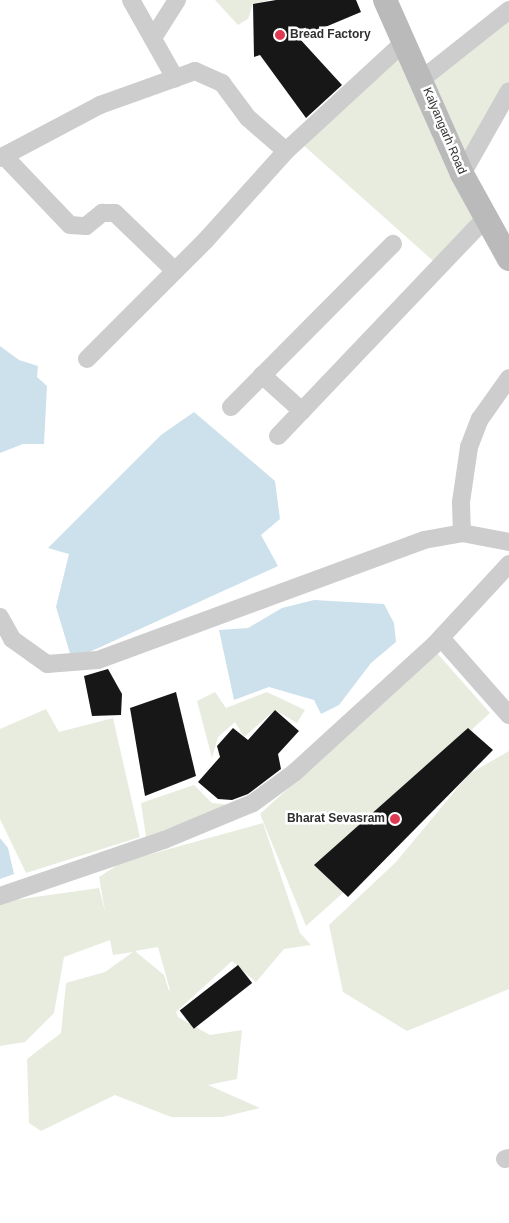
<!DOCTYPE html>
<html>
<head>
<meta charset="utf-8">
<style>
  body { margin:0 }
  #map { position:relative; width:509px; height:1223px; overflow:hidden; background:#fff; font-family:Helvetica,sans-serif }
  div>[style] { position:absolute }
  .green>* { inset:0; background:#e7ecdf }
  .water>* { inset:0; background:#cce1eb }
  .building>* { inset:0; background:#171717; transform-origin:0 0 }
  .minor>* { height:18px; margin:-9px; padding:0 9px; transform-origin:9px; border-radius:9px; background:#cdcdcd }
  .secondary>* { height:24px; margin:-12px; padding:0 12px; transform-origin:12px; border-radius:12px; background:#bababa }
  .dots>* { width:14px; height:14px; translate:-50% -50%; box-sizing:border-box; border:2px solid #fff; border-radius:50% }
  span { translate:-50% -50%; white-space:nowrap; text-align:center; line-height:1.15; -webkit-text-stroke:5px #fff; paint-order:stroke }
  .poi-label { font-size:12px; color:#303030; font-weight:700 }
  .left { translate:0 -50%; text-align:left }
  .right { translate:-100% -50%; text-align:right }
  .street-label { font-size:12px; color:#303030 }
</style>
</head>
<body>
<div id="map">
  <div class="green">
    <i style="clip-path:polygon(215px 0,269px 0,253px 4px,248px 19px,238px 25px)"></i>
    <i style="clip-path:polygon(509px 15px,509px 81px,460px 167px,484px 220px,440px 267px,302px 144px,404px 42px,424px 86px)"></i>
    <i style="clip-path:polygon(437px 653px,490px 713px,321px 866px,344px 892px,306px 926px,260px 814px)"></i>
    <i style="clip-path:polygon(215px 692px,226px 708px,267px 692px,305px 710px,297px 723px,275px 710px,244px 737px,235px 722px,218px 737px,212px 758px,197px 701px)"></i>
    <i style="clip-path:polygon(46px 709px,59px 732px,113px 718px,140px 837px,26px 873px,0 819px,0 729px)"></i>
    <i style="clip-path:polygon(509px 751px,509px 989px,407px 1031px,343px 992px,329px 925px,396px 862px,469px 774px)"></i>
    <i style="clip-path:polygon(194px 785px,212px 803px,231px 805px,146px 837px,141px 803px)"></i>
    <i style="clip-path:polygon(evenodd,263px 823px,300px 933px,311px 945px,284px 949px,256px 982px,232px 961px,176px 1012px,178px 1017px,210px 1035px,242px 1030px,237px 1079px,208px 1085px,260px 1108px,223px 1117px,171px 1117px,115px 1095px,41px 1131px,29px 1123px,27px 1059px,61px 1033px,66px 983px,105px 972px,133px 952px,113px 955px,110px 940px,64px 957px,54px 1013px,25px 1042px,0 1046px,0 902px,99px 888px,105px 911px,99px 877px,122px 862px,263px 823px,158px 947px,170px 990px,169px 991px,164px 975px,135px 951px,158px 947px)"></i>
  </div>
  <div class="water">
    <i style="clip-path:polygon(0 346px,19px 360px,38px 366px,37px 377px,47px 386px,44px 444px,23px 444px,0 453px)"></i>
    <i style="clip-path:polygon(194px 412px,275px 481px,280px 519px,261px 535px,278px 566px,72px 660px,56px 607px,69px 554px,48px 548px,161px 435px)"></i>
    <i style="clip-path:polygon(314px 600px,384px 604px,394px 623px,396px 642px,371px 663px,339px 705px,321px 714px,314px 700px,269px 687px,234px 700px,219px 630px,248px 628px,282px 608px)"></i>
    <i style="clip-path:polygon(0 838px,8px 848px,14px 874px,0 879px)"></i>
  </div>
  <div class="building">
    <i style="clip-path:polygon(276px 0,356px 0,361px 12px,299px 38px,342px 85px,306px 118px,260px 55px,254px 57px,253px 4px)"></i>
    <i style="clip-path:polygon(108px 669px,122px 694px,121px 715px,92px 716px,84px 676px)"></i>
    <i style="clip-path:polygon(176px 692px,196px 776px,145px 796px,130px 708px)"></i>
    <i style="clip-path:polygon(275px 710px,299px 731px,278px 754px,281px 769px,248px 794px,232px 800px,218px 799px,198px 782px,220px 757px,217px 746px,233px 728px,248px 740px)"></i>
    <i style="clip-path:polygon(468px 728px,493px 750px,348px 897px,314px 865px)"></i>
    <i style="left:238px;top:965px;width:23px;height:74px;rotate:52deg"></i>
  </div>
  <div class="minor">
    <i style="left:131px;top:0;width:90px;rotate:60.6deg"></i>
    <i style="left:153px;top:38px;width:45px;rotate:-57.7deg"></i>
    <i style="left:422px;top:79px;width:111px;rotate:-38.4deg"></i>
    <i style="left:4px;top:156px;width:95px;rotate:46.3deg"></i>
    <i style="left:70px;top:225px;width:16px;rotate:4deg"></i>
    <i style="left:86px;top:226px;width:21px;rotate:-39deg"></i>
    <i style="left:102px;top:213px;width:13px"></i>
    <i style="left:115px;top:213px;width:83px;rotate:44deg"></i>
    <i style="left:0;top:158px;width:113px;rotate:-27.9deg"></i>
    <i style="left:100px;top:105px;width:101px;rotate:-19.7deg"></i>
    <i style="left:195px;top:71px;width:30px;rotate:24deg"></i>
    <i style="left:222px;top:83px;width:44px;rotate:53.4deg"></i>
    <i style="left:248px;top:118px;width:50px;rotate:41deg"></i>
    <i style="left:462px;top:174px;width:95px;rotate:-60.5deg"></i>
    <i style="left:87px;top:359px;width:167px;rotate:-45deg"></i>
    <i style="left:205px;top:241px;width:121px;rotate:-48deg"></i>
    <i style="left:286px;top:151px;width:161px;rotate:-42.7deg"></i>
    <i style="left:262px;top:375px;width:54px;rotate:42deg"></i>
    <i style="left:231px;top:407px;width:230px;rotate:-45.2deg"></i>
    <i style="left:278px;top:436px;width:298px;rotate:-46.4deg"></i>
    <i style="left:462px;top:533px;width:31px;rotate:-92deg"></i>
    <i style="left:461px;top:502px;width:56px;rotate:-81.7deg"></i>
    <i style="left:469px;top:447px;width:30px;rotate:-69deg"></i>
    <i style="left:480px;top:419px;width:50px;rotate:-54.7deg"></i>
    <i style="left:0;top:617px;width:25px;rotate:61deg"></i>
    <i style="left:12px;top:639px;width:43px;rotate:35.5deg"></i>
    <i style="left:47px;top:664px;width:51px;rotate:-4.5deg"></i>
    <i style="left:98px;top:660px;width:347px;rotate:-20.2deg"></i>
    <i style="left:424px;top:540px;width:39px;rotate:-10deg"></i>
    <i style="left:462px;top:533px;width:48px;rotate:10.8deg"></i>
    <i style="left:441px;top:638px;width:103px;rotate:48.6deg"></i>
    <i style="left:0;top:896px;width:173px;rotate:-18.9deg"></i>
    <i style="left:164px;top:840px;width:96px;rotate:-22.6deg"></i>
    <i style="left:253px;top:803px;width:52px;rotate:-36.4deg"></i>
    <i style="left:295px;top:772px;width:190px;rotate:-42.4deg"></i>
    <i style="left:435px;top:644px;width:109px;rotate:-47.2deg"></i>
    <i style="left:505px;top:1159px;width:4px;rotate:-14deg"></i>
  </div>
  <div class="secondary">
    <i style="left:385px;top:0;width:190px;rotate:66.1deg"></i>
    <i style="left:462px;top:174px;width:97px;rotate:61.1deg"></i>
  </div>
  <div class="dots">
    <i style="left:280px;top:35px;background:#de3b53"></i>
    <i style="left:395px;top:819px;background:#de3b53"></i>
  </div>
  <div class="poi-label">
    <span class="left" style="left:290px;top:35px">Bread Factory</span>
    <span class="right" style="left:385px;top:819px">Bharat Sevasram</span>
  </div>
  <div class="street-label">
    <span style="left:444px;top:131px;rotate:67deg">Kalyangarh Road</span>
  </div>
</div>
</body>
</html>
